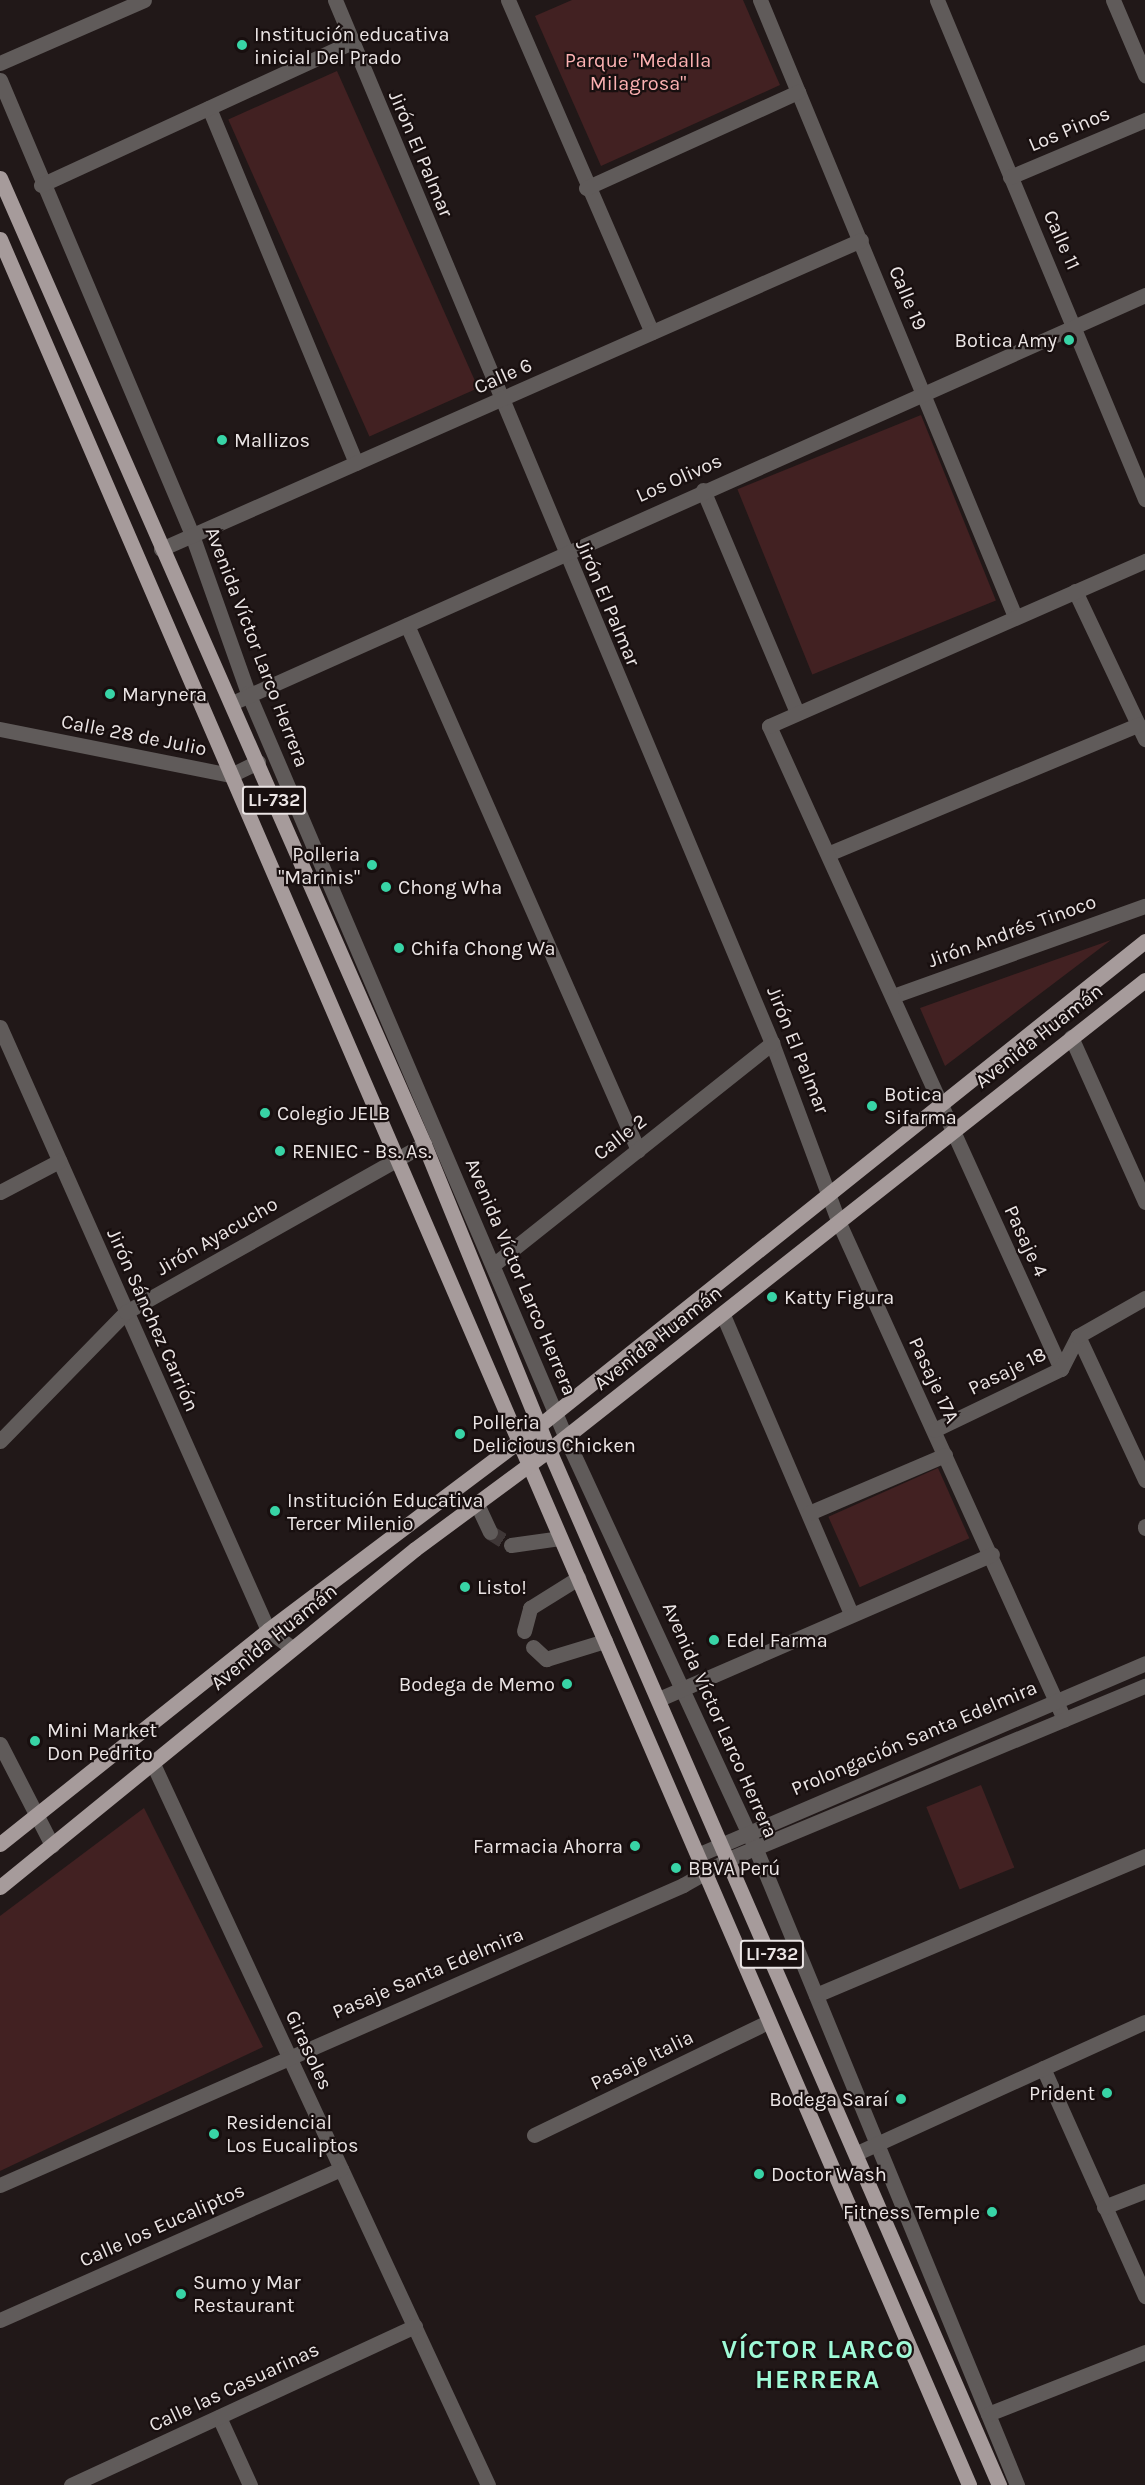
<!DOCTYPE html>
<html>
<head>
<meta charset="utf-8">
<style>
  body { margin:0 }
  #map { position:relative; width:1145px; height:2485px; overflow:hidden; background:#211818; font-family:Karla,sans-serif }
  div>[style] { position:absolute }
  .green>* { inset:0; background:#422122; transform-origin:0 0 }
  .minor-tunnel>* { height:15px; margin-top:-7.5px; transform-origin:0; background:repeating-linear-gradient(90deg,#3f3737 0 15px,transparent 0 23px) }
  .minor>* { height:15px; margin:-7.5px; padding:0 7.5px; transform-origin:7.5px; border-radius:7.5px; background:#605b5a }
  .major>* { height:15px; margin:-7.5px; padding:0 7.5px; transform-origin:7.5px; border-radius:7.5px; background:#a69b9b }
  .dots>* { width:16px; height:16px; translate:-50% -50%; box-sizing:border-box; border:3px solid #180f0f; border-radius:50% }
  span { translate:-50% -50%; white-space:nowrap; text-align:center; line-height:1.15; -webkit-text-stroke:4.5px #180f0f; paint-order:stroke }
  .shield-label span { padding:2px 4px; background:#180f0f; border:2px solid; border-radius:4px; -webkit-text-stroke-width:0 }
  .shield-label { font-size:18px; color:#ebe5e5; font-weight:700 }
  .poi-label { font-size:20px; color:#ebe5e5 }
  .left { translate:0 -50%; text-align:left }
  .right { translate:-100% -50%; text-align:right }
  .park-label { font-size:20px; color:#fcb1b2 }
  .street-label { font-size:20px; color:#ebe5e5 }
  .district-label { font-size:26px; color:#9ffad7; font-weight:700; letter-spacing:1.5px }
</style>
</head>
<body>
<div id="map">
  <div class="green">
    <i style="clip-path:polygon(572px 0,743px 0,780px 85px,601px 166px,535px 16px)"></i>
    <i style="left:337px;top:71px;width:347px;height:119px;rotate:66deg"></i>
    <i style="left:921px;top:415px;width:200px;height:198px;rotate:68deg"></i>
    <i style="clip-path:polygon(1111px 940px,945px 1066px,920px 1008px)"></i>
    <i style="left:938px;top:1468px;width:77px;height:120px;rotate:66deg"></i>
    <i style="left:981px;top:1785px;width:89px;height:59px;rotate:68deg"></i>
    <i style="clip-path:polygon(144px 1808px,263px 2047px,0 2171px,0 1916px)"></i>
  </div>
  <div class="minor-tunnel">
    <i style="left:490px;top:1532px;width:25px;rotate:32deg"></i>
  </div>
  <div class="minor">
    <i style="left:335px;top:0;width:1131px;rotate:67.27deg"></i>
    <i style="left:772px;top:1043px;width:192px;rotate:69.6deg"></i>
    <i style="left:839px;top:1223px;width:545px;rotate:65.6deg"></i>
    <i style="left:508px;top:0;width:362px;rotate:66.6deg"></i>
    <i style="left:760px;top:0;width:664px;rotate:67.53deg"></i>
    <i style="left:937px;top:0;width:541px;rotate:67.37deg"></i>
    <i style="left:1113px;top:0;width:82px;rotate:66.9deg"></i>
    <i style="left:0;top:63px;width:157px;rotate:-23.6deg"></i>
    <i style="left:0;top:80px;width:494px;rotate:67.1deg"></i>
    <i style="left:192px;top:535px;width:168px;rotate:70.5deg"></i>
    <i style="left:248px;top:693px;width:808px;rotate:66.89deg"></i>
    <i style="left:565px;top:1436px;width:453px;rotate:65.2deg"></i>
    <i style="left:755px;top:1847px;width:690px;rotate:67.67deg"></i>
    <i style="left:209px;top:108px;width:384px;rotate:67.5deg"></i>
    <i style="left:1010px;top:177px;width:147px;rotate:-22.9deg"></i>
    <i style="left:41px;top:185px;width:342px;rotate:-24.7deg"></i>
    <i style="left:586px;top:188px;width:233px;rotate:-24.4deg"></i>
    <i style="left:703px;top:490px;width:242px;rotate:67.1deg"></i>
    <i style="left:161px;top:549px;width:765px;rotate:-23.82deg"></i>
    <i style="left:1075px;top:591px;width:164px;rotate:64.7deg"></i>
    <i style="left:407px;top:625px;width:574px;rotate:66.25deg"></i>
    <i style="left:232px;top:703px;width:1000px;rotate:-24.08deg"></i>
    <i style="left:0;top:729px;width:236px;rotate:11.3deg"></i>
    <i style="left:231px;top:775px;width:30px;rotate:-26deg"></i>
    <i style="left:830px;top:853px;width:334px;rotate:-22.6deg"></i>
    <i style="left:893px;top:996px;width:268px;rotate:-19.7deg"></i>
    <i style="left:0;top:1027px;width:660px;rotate:66.04deg"></i>
    <i style="left:268px;top:1630px;width:30px;rotate:37deg"></i>
    <i style="left:1071px;top:1037px;width:181px;rotate:65.8deg"></i>
    <i style="left:0;top:1192px;width:67px;rotate:-27.7deg"></i>
    <i style="left:493px;top:1265px;width:357px;rotate:-38.5deg"></i>
    <i style="left:723px;top:1315px;width:324px;rotate:66.8deg"></i>
    <i style="left:1078px;top:1336px;width:159px;rotate:65deg"></i>
    <i style="left:1061px;top:1369px;width:706px;rotate:-114.42deg"></i>
    <i style="left:769px;top:726px;width:411px;rotate:-23.7deg"></i>
    <i style="left:934px;top:1430px;width:141px;rotate:-25.7deg"></i>
    <i style="left:1061px;top:1369px;width:37px;rotate:-63deg"></i>
    <i style="left:1078px;top:1336px;width:77px;rotate:-29.6deg"></i>
    <i style="left:0;top:1441px;width:180px;rotate:-45.7deg"></i>
    <i style="left:126px;top:1312px;width:342px;rotate:-29.4deg"></i>
    <i style="left:476px;top:1502px;width:33px;rotate:65deg"></i>
    <i style="left:809px;top:1513px;width:148px;rotate:-23.1deg"></i>
    <i style="left:1145px;top:1526px;width:2px;rotate:90deg"></i>
    <i style="left:511px;top:1545px;width:49px;rotate:-8.1deg"></i>
    <i style="left:524px;top:1631px;width:24px;rotate:-75deg"></i>
    <i style="left:530px;top:1608px;width:57px;rotate:-32deg"></i>
    <i style="left:533px;top:1647px;width:18px;rotate:43deg"></i>
    <i style="left:546px;top:1659px;width:62px;rotate:-17deg"></i>
    <i style="left:659px;top:1699px;width:363px;rotate:-23.5deg"></i>
    <i style="left:0;top:1744px;width:114px;rotate:62.8deg"></i>
    <i style="left:153px;top:1764px;width:795px;rotate:65.08deg"></i>
    <i style="left:700px;top:1854px;width:484px;rotate:-23.2deg"></i>
    <i style="left:816px;top:1995px;width:357px;rotate:-22.9deg"></i>
    <i style="left:1043px;top:2068px;width:250px;rotate:65.9deg"></i>
    <i style="left:534px;top:2135px;width:260px;rotate:-25.8deg"></i>
    <i style="left:857px;top:2153px;width:316px;rotate:-24.5deg"></i>
    <i style="left:0;top:2185px;width:746px;rotate:-23.71deg"></i>
    <i style="left:683px;top:1885px;width:55px;rotate:-29.4deg"></i>
    <i style="left:731px;top:1858px;width:448px;rotate:-22.6deg"></i>
    <i style="left:1104px;top:2207px;width:44px;rotate:-21.3deg"></i>
    <i style="left:0;top:2320px;width:373px;rotate:-23.9deg"></i>
    <i style="left:988px;top:2414px;width:169px;rotate:-21.5deg"></i>
    <i style="left:219px;top:2417px;width:75px;rotate:65.5deg"></i>
    <i style="left:71px;top:2485px;width:379px;rotate:-24.8deg"></i>
  </div>
  <div class="major">
    <i style="left:0;top:178px;width:1055px;rotate:66.3deg"></i>
    <i style="left:424px;top:1144px;width:331px;rotate:67.8deg"></i>
    <i style="left:549px;top:1450px;width:1129px;rotate:66.5deg"></i>
    <i style="left:0;top:239px;width:2446px;rotate:66.66deg"></i>
    <i style="left:0;top:1844px;width:343px;rotate:-38.6deg"></i>
    <i style="left:268px;top:1630px;width:341px;rotate:-37deg"></i>
    <i style="left:540px;top:1425px;width:775px;rotate:-38.66deg"></i>
    <i style="left:0;top:1887px;width:535px;rotate:-39.16deg"></i>
    <i style="left:415px;top:1549px;width:167px;rotate:-36.5deg"></i>
    <i style="left:549px;top:1450px;width:759px;rotate:-38.26deg"></i>
  </div>
  <div class="dots">
    <i style="left:242px;top:45px;background:#38d4a6"></i>
    <i style="left:1069px;top:340px;background:#38d4a6"></i>
    <i style="left:222px;top:440px;background:#38d4a6"></i>
    <i style="left:110px;top:694px;background:#38d4a6"></i>
    <i style="left:372px;top:865px;background:#38d4a6"></i>
    <i style="left:386px;top:887px;background:#38d4a6"></i>
    <i style="left:399px;top:948px;background:#38d4a6"></i>
    <i style="left:872px;top:1106px;background:#38d4a6"></i>
    <i style="left:265px;top:1113px;background:#38d4a6"></i>
    <i style="left:280px;top:1151px;background:#38d4a6"></i>
    <i style="left:772px;top:1297px;background:#38d4a6"></i>
    <i style="left:460px;top:1434px;background:#38d4a6"></i>
    <i style="left:275px;top:1511px;background:#38d4a6"></i>
    <i style="left:465px;top:1587px;background:#38d4a6"></i>
    <i style="left:714px;top:1640px;background:#38d4a6"></i>
    <i style="left:567px;top:1684px;background:#38d4a6"></i>
    <i style="left:35px;top:1741px;background:#38d4a6"></i>
    <i style="left:635px;top:1846px;background:#38d4a6"></i>
    <i style="left:676px;top:1868px;background:#38d4a6"></i>
    <i style="left:1107px;top:2093px;background:#38d4a6"></i>
    <i style="left:901px;top:2099px;background:#38d4a6"></i>
    <i style="left:214px;top:2134px;background:#38d4a6"></i>
    <i style="left:759px;top:2174px;background:#38d4a6"></i>
    <i style="left:992px;top:2212px;background:#38d4a6"></i>
    <i style="left:181px;top:2294px;background:#38d4a6"></i>
  </div>
  <div class="shield-label">
    <span style="left:274px;top:800px">LI-732</span>
    <span style="left:772px;top:1954px">LI-732</span>
  </div>
  <div class="poi-label">
    <span class="left" style="left:254px;top:46px">Institución educativa<br>inicial Del Prado</span>
    <span class="right" style="left:1057px;top:340px">Botica Amy</span>
    <span class="left" style="left:234px;top:440px">Mallizos</span>
    <span class="left" style="left:122px;top:694px">Marynera</span>
    <span class="right" style="left:360px;top:866px">Polleria<br>"Marinis"</span>
    <span class="left" style="left:398px;top:887px">Chong Wha</span>
    <span class="left" style="left:411px;top:948px">Chifa Chong Wa</span>
    <span class="left" style="left:884px;top:1106px">Botica<br>Sifarma</span>
    <span class="left" style="left:277px;top:1113px">Colegio JELB</span>
    <span class="left" style="left:292px;top:1151px">RENIEC - Bs. As.</span>
    <span class="left" style="left:784px;top:1297px">Katty Figura</span>
    <span class="left" style="left:472px;top:1434px">Polleria<br>Delicious Chicken</span>
    <span class="left" style="left:287px;top:1512px">Institución Educativa<br>Tercer Milenio</span>
    <span class="left" style="left:477px;top:1587px">Listo!</span>
    <span class="left" style="left:726px;top:1640px">Edel Farma</span>
    <span class="right" style="left:555px;top:1684px">Bodega de Memo</span>
    <span class="left" style="left:47px;top:1742px">Mini Market<br>Don Pedrito</span>
    <span class="right" style="left:623px;top:1846px">Farmacia Ahorra</span>
    <span class="left" style="left:688px;top:1868px">BBVA Perú</span>
    <span class="right" style="left:1095px;top:2093px">Prident</span>
    <span class="right" style="left:889px;top:2099px">Bodega Saraí</span>
    <span class="left" style="left:226px;top:2134px">Residencial<br>Los Eucaliptos</span>
    <span class="left" style="left:771px;top:2174px">Doctor Wash</span>
    <span class="right" style="left:980px;top:2212px">Fitness Temple</span>
    <span class="left" style="left:193px;top:2294px">Sumo y Mar<br>Restaurant</span>
  </div>
  <div class="park-label">
    <span style="left:638px;top:72px">Parque "Medalla<br>Milagrosa"</span>
  </div>
  <div class="street-label">
    <span style="left:1069px;top:129px;rotate:-23deg">Los Pinos</span>
    <span style="left:421px;top:154px;rotate:67deg">Jirón El Palmar</span>
    <span style="left:1062px;top:240px;rotate:66deg">Calle 11</span>
    <span style="left:908px;top:298px;rotate:67deg">Calle 19</span>
    <span style="left:503px;top:376px;rotate:-24deg">Calle 6</span>
    <span style="left:679px;top:478px;rotate:-24deg">Los Olivos</span>
    <span style="left:608px;top:603px;rotate:67deg">Jirón El Palmar</span>
    <span style="left:257px;top:647px;rotate:69deg">Avenida Víctor Larco Herrera</span>
    <span style="left:134px;top:735px;rotate:11deg">Calle 28 de Julio</span>
    <span style="left:1012px;top:931px;rotate:-20deg">Jirón Andrés Tinoco</span>
    <span style="left:1039px;top:1036px;rotate:-38deg">Avenida Huamán</span>
    <span style="left:798px;top:1050px;rotate:68deg">Jirón El Palmar</span>
    <span style="left:620px;top:1137px;rotate:-38deg">Calle 2</span>
    <span style="left:217px;top:1236px;rotate:-30deg">Jirón Ayacucho</span>
    <span style="left:1026px;top:1241px;rotate:65deg">Pasaje 4</span>
    <span style="left:521px;top:1277px;rotate:67deg">Avenida Víctor Larco Herrera</span>
    <span style="left:153px;top:1320px;rotate:66deg">Jirón Sánchez Carrión</span>
    <span style="left:658px;top:1338px;rotate:-38deg">Avenida Huamán</span>
    <span style="left:1007px;top:1371px;rotate:-26deg">Pasaje 18</span>
    <span style="left:934px;top:1380px;rotate:65deg">Pasaje 17A</span>
    <span style="left:274px;top:1637px;rotate:-39deg">Avenida Huamán</span>
    <span style="left:720px;top:1720px;rotate:66deg">Avenida Víctor Larco Herrera</span>
    <span style="left:914px;top:1738px;rotate:-23deg">Prolongación Santa Edelmira</span>
    <span style="left:428px;top:1973px;rotate:-23deg">Pasaje Santa Edelmira</span>
    <span style="left:309px;top:2050px;rotate:65deg">Girasoles</span>
    <span style="left:642px;top:2060px;rotate:-26deg">Pasaje Italia</span>
    <span style="left:162px;top:2225px;rotate:-24deg">Calle los Eucaliptos</span>
    <span style="left:234px;top:2387px;rotate:-25deg">Calle las Casuarinas</span>
  </div>
  <div class="district-label">
    <span style="left:818px;top:2365px">VÍCTOR LARCO<br>HERRERA</span>
  </div>
</div>
</body>
</html>
